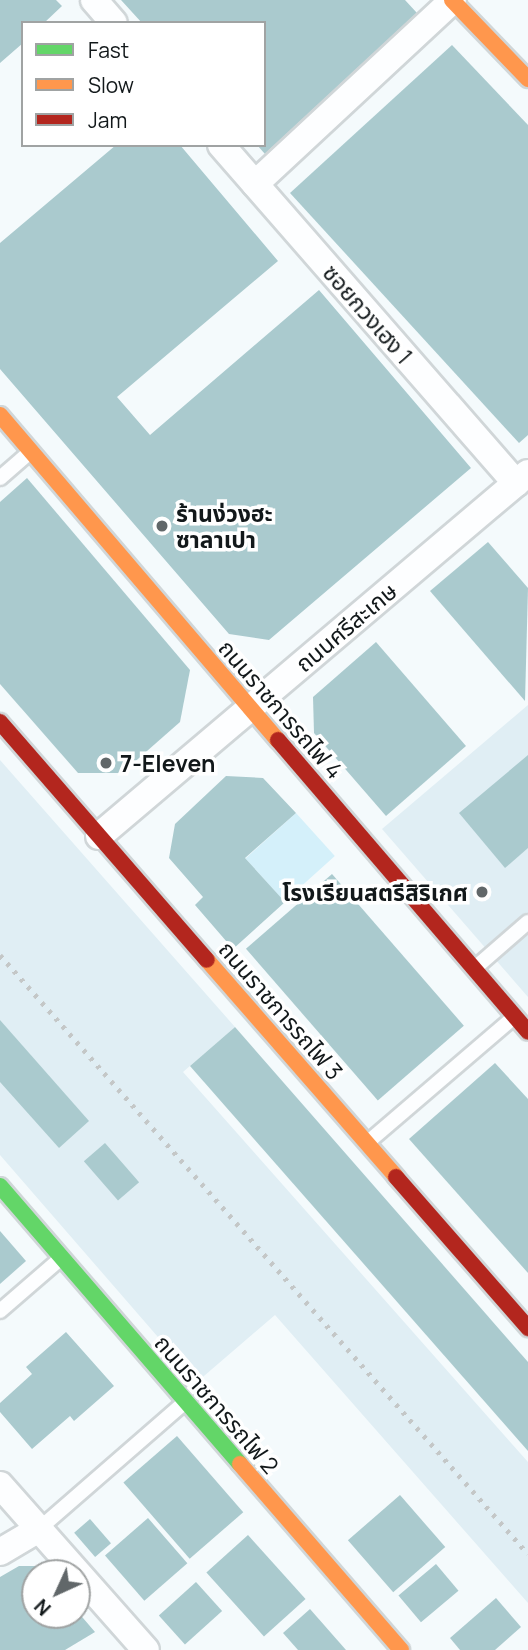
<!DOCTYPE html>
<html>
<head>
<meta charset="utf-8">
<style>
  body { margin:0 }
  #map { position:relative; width:528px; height:1650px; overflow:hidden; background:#f4fafc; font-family:Manrope,"Noto Sans Thai",sans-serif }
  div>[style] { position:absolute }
  .built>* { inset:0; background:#e0eef4 }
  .green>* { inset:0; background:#d4f0fa; transform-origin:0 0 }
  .building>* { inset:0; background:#aacace; transform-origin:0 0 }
  .roads { filter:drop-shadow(2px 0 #d0d6d8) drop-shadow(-2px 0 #d0d6d8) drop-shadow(0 2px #d0d6d8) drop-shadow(0 -2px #d0d6d8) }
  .lane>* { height:14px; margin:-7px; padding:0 7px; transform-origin:7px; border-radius:7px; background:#fdfeff }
  .street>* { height:26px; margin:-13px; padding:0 13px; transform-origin:13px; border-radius:13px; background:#fdfeff }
  .fast>* { height:16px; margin:-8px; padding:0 8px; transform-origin:8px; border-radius:8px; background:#63d668 }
  .slow>* { height:16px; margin:-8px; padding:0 8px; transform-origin:8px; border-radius:8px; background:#ff974d }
  .jam>* { height:16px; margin:-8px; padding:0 8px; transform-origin:8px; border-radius:8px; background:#b3261e }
  .rail>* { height:5px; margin-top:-2.5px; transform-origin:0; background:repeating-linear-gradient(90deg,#c4c7c7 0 3.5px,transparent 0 10.5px) }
  .dots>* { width:19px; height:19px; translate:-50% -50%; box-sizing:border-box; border:4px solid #fff; border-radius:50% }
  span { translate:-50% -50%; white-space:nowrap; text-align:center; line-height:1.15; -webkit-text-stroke:7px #fff; paint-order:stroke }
  .street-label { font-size:23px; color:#12181a }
  .poi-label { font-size:23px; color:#12181a; font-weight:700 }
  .left { translate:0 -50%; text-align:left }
  .right { translate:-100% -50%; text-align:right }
  .legend { position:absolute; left:21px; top:21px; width:245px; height:126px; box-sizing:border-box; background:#fff; border:2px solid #a0a3a3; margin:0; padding:9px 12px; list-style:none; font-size:21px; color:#12181a }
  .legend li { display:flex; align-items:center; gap:14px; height:35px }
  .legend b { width:35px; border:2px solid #a0a3a3 }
  .north { position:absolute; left:21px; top:1559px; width:70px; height:70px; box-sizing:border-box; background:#fff; border:2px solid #a0a3a3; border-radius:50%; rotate:225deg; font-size:19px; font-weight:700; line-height:28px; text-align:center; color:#12181a }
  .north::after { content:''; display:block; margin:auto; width:24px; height:32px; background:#616769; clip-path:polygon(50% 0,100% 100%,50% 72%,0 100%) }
</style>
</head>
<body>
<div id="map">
  <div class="built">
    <i style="clip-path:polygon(528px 705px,528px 997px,382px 829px)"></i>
    <i style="clip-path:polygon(0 760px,235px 1027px,183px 1072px,528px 1462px,528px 1603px,275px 1315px,197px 1382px,0 1155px)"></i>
  </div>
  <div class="green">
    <i style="left:296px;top:813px;width:58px;height:68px;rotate:48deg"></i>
  </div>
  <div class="building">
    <i style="clip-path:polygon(0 0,56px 0,62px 6px,44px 23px,23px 23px,23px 43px,0 63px)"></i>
    <i style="clip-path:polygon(121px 0,405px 0,417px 13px,265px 154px,257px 145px,264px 145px,264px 23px,142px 23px)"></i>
    <i style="clip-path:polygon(452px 45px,528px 125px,528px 435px,519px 443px,290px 193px)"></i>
    <i style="clip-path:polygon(116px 145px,180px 145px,278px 261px,117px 397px,150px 435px,319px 290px,471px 468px,269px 640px,229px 634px,0 369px,0 243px)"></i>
    <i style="clip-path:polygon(27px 478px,190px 670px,180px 722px,122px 773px,78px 773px,0 684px,0 502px)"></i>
    <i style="clip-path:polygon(488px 542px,528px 588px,525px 701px,430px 591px)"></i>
    <i style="clip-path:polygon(376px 642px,466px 746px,386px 816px,314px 733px,313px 697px)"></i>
    <i style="clip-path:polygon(528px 755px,528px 848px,505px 868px,459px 813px)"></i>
    <i style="clip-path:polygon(226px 776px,263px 778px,296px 813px,245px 858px,285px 902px,233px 949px,195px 905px,203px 897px,169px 858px,175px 824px)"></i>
    <i style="left:332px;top:874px;width:201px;height:114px;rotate:49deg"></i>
    <i style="clip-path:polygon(0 1020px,89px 1121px,59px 1148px,0 1082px)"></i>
    <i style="clip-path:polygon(235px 1027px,528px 1362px,528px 1451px,190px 1066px)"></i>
    <i style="clip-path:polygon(495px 1063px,528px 1099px,528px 1273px,409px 1139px)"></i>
    <i style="left:105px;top:1143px;width:52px;height:28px;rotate:49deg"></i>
    <i style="clip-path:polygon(0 1231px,26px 1261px,0 1284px)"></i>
    <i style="clip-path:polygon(66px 1332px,114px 1386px,74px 1421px,70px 1416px,32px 1449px,0 1412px,0 1403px,32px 1374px,26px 1367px)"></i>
    <i style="left:177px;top:1436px;width:101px;height:71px;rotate:49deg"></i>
    <i style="left:400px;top:1495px;width:69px;height:69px;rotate:49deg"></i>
    <i style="left:148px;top:1518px;width:60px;height:57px;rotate:49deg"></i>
    <i style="left:90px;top:1519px;width:32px;height:21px;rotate:49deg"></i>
    <i style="left:248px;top:1535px;width:86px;height:56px;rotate:48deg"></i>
    <i style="left:436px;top:1564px;width:35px;height:49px;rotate:50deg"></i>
    <i style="clip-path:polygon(19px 1566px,37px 1566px,44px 1573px,35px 1573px,35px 1615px,77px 1615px,77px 1611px,95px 1632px,65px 1650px,0 1650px,0 1577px)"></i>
    <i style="left:196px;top:1582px;width:39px;height:50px;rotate:48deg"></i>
    <i style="clip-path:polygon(496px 1598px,521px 1627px,495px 1650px,460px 1650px,450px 1638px)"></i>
    <i style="clip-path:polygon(310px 1609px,346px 1650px,298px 1650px,283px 1633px)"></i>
  </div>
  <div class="roads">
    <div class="lane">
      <i style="left:0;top:478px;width:40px;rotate:-41deg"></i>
      <i style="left:475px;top:968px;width:70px;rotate:-41deg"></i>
      <i style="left:367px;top:1143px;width:194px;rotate:-40.6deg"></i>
      <i style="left:0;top:1311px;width:79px;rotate:-40.9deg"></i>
      <i style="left:39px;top:1529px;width:192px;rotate:-41deg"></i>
    </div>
    <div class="street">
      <i style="left:94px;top:0;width:30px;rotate:49deg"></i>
      <i style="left:221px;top:145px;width:449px;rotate:48.9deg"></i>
      <i style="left:255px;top:184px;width:270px;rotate:-42.9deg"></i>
      <i style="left:99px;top:836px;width:562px;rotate:-40.24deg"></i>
      <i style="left:0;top:1485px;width:220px;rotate:48.5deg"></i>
      <i style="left:0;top:1552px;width:45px;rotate:-30.5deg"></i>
    </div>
    <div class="fast">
      <i style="left:0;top:1186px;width:367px;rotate:49.2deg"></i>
    </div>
    <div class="slow">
      <i style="left:452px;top:0;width:110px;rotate:46.1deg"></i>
      <i style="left:0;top:415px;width:428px;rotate:49.5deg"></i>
      <i style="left:207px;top:960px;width:288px;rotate:48.9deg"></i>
      <i style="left:240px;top:1464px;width:246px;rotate:49.1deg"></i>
    </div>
    <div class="jam">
      <i style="left:0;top:722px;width:315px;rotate:49deg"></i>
      <i style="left:278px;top:740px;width:384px;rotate:49.4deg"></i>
      <i style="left:396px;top:1177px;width:201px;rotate:48.8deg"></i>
    </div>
  </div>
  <div class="rail">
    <i style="left:0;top:955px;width:798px;rotate:48.6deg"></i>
  </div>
  <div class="dots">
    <i style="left:162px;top:526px;background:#616769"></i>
    <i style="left:106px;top:763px;background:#616769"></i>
    <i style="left:482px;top:892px;background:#616769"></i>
  </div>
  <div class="street-label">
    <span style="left:368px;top:314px;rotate:49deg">ซอยกวงเฮง 1</span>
    <span style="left:346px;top:627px;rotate:-40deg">ถนนศรีสะเกษ</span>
    <span style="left:281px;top:709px;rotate:49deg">ถนนราชการรถไฟ 4</span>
    <span style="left:281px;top:1010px;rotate:49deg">ถนนราชการรถไฟ 3</span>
    <span style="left:217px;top:1404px;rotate:49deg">ถนนราชการรถไฟ 2</span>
  </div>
  <div class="poi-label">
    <span class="left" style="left:176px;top:526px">ร้านง่วงฮะ<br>ซาลาเปา</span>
    <span class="left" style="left:120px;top:763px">7-Eleven</span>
    <span class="right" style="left:468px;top:892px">โรงเรียนสตรีสิริเกศ</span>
  </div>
  <ul class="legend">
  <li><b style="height:9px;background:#63d668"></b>Fast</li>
  <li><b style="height:9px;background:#ff974d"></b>Slow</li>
  <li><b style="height:9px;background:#b3261e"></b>Jam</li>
  </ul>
  <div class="north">N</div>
</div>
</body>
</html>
